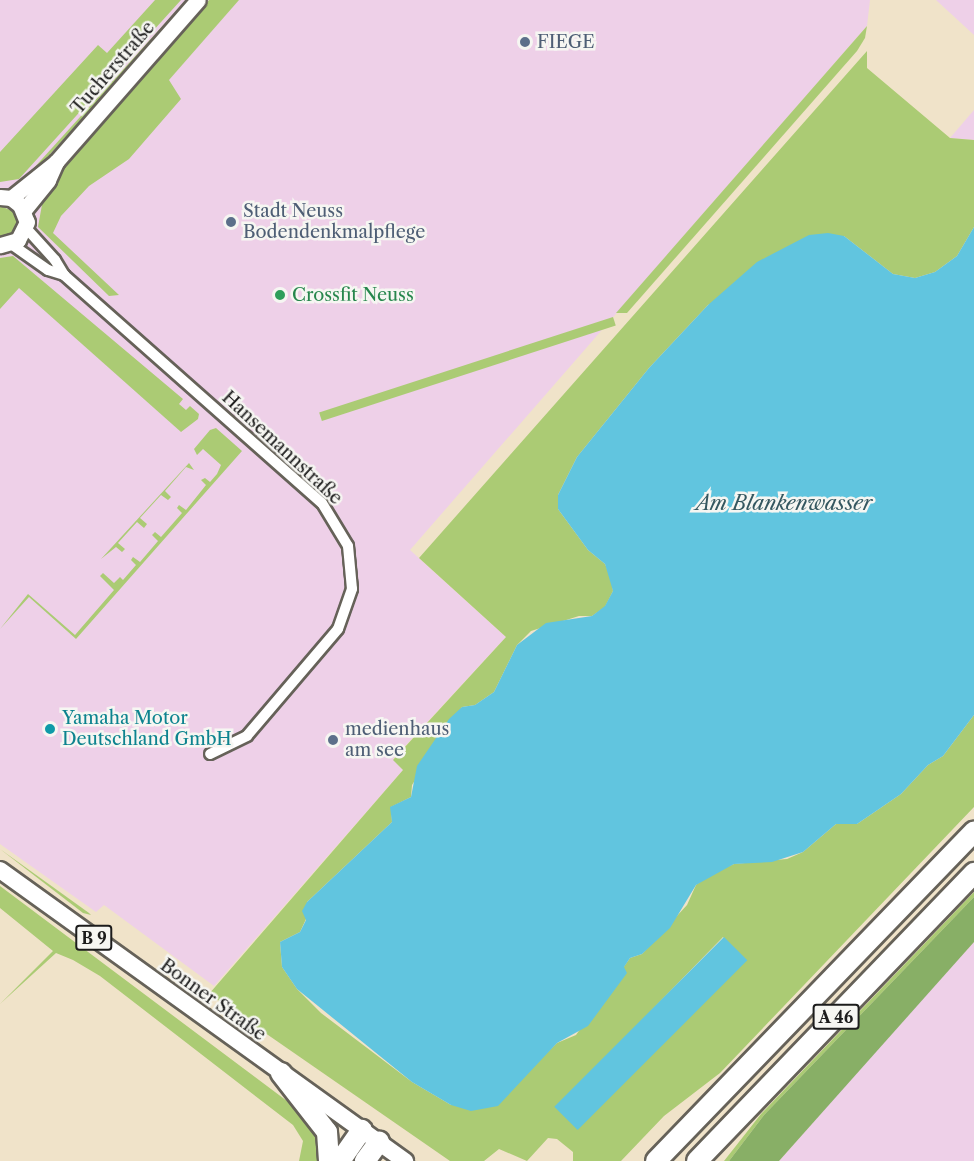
<!DOCTYPE html>
<html>
<head>
<meta charset="utf-8">
<style>
  body { margin:0 }
  #map { position:relative; width:974px; height:1161px; overflow:hidden; background:#f0e3c9; font-family:"Libre Caslon Text",serif }
  div>[style] { position:absolute }
  .built>* { inset:0; background:#eed0e8 }
  .green>* { inset:0; background:#abcb74; transform-origin:0 0 }
  .forest>* { inset:0; background:#88af66 }
  .water>* { inset:0; background:#61c5df; transform-origin:0 0 }
  .roads { filter:drop-shadow(2px 0 #666259) drop-shadow(-2px 0 #666259) drop-shadow(0 2px #666259) drop-shadow(0 -2px #666259) }
  .street>* { height:10px; margin:-5px; padding:0 5px; transform-origin:5px; border-radius:5px; background:#fff }
  .secondary>* { height:15px; margin:-7.5px; padding:0 7.5px; transform-origin:7.5px; border-radius:7.5px; background:#fff }
  .primary>* { height:16px; margin:-8px; padding:0 8px; transform-origin:8px; border-radius:8px; background:#fff }
  .highway>* { height:20px; margin:-10px; padding:0 10px; transform-origin:10px; border-radius:10px; background:#fff }
  .dots>* { width:16px; height:16px; translate:-50% -50%; box-sizing:border-box; border:3px solid #f6f6f2; border-radius:50% }
  span { translate:-50% -50%; white-space:nowrap; text-align:center; line-height:1.15; -webkit-text-stroke:5px #f6f6f2; paint-order:stroke }
  .shield-label span { padding:2px 4px; background:#f6f6f2; border:2px solid; border-radius:4px; -webkit-text-stroke-width:0 }
  .shield-label { font-size:16px; color:#1c1c1c; font-weight:700 }
  .service-label { font-size:18px; color:#4e5e75 }
  .left { translate:0 -50%; text-align:left }
  .street-label { font-size:18px; color:#1c1c1c }
  .leisure-label { font-size:18px; color:#27864d }
  .culture-label { font-size:18px; color:#0d838f }
  .water-label { font-size:20px; color:#345760; font-style:italic }
</style>
</head>
<body>
<div id="map">
  <div class="built">
    <i style="clip-path:polygon(0 0,870px 0,867px 26px,410px 550px,506px 637px,393px 759px,403px 770px,214px 986px,104px 905px,96px 912px,0 844px)"></i>
    <i style="clip-path:polygon(936px 0,974px 0,974px 35px)"></i>
    <i style="clip-path:polygon(974px 110px,974px 140px,950px 138px)"></i>
    <i style="clip-path:polygon(974px 942px,974px 1161px,779px 1161px,910px 1011px)"></i>
  </div>
  <div class="green">
    <i style="clip-path:polygon(155px 0,181px 0,19px 179px,0 182px,0 152px,98px 45px,107px 53px)"></i>
    <i style="clip-path:polygon(186px 0,189px 0,25px 182px,23px 180px)"></i>
    <i style="clip-path:polygon(209px 0,239px 0,169px 80px,181px 99px,129px 159px,89px 186px,61px 216px,53px 233px,119px 295px,109px 296px,38px 227px,43px 199px,40px 196px)"></i>
    <i style="clip-path:polygon(867px 26px,865px 38px,857px 51px,627px 313px,616px 313px)"></i>
    <i style="clip-path:polygon(evenodd,867px 51px,867px 68px,950px 138px,974px 140px,974px 227px,957px 256px,935px 272px,915px 278px,893px 274px,844px 236px,708px 305px,649px 368px,577px 457px,558px 495px,558px 509px,588px 550px,605px 564px,611px 578px,613px 591px,605px 607px,592px 616px,579px 616px,531px 631px,517px 645px,494px 692px,475px 705px,462px 707px,412px 785px,411px 797px,391px 807px,392px 822px,307px 902px,306px 919px,300px 932px,280px 942px,282px 967px,297px 989px,321px 1013px,412px 1082px,451px 1105px,530px 1069px,557px 1043px,576px 1035px,630px 958px,642px 954px,687px 905px,696px 885px,709px 875px,734px 864px,787px 859px,803px 852px,836px 824px,857px 824px,901px 794px,928px 765px,943px 756px,974px 715px,974px 807px,720px 1073px,664px 1116px,621px 1161px,573px 1161px,573px 1152px,557px 1139px,548px 1138px,527px 1161px,499px 1149px,484px 1161px,450px 1161px,209px 994px,403px 770px,393px 760px,506px 637px,419px 558px,867px 51px,723px 937px,746px 960px,556px 1108px,723px 937px)"></i>
    <i style="clip-path:polygon(0 206px,16px 212px,19px 222px,12px 236px,0 238px)"></i>
    <i style="clip-path:polygon(13px 256px,183px 399px,179px 404px,186px 410px,190px 406px,199px 414px,198px 419px,181px 432px,19px 288px,0 309px,0 258px)"></i>
    <i style="left:613px;top:317px;width:9px;height:309px;rotate:72deg"></i>
    <i style="clip-path:polygon(216px 428px,242px 451px,76px 639px,29px 597px,0 629px,28px 594px,75px 635px,114px 590px,100px 576px,103px 573px,114px 583px,120px 577px,123px 580px,136px 565px,131px 560px,133px 557px,140px 562px,158px 541px,152px 535px,155px 532px,161px 537px,182px 513px,177px 508px,179px 505px,186px 510px,206px 485px,201px 480px,205px 478px,210px 482px,217px 474px,221px 465px,203px 449px,197px 455px,194px 449px,210px 430px)"></i>
    <i style="clip-path:polygon(189px 463px,194px 470px,186px 467px,165px 491px,171px 497px,168px 500px,161px 495px,140px 518px,147px 524px,144px 528px,137px 522px,118px 543px,125px 549px,122px 552px,116px 547px,101px 559px)"></i>
    <i style="clip-path:polygon(0 849px,89px 913px,91px 915px,83px 913px)"></i>
    <i style="clip-path:polygon(0 886px,307px 1116px,318px 1129px,320px 1161px,299px 1161px,303px 1141px,293px 1125px,100px 976px,73px 960px,56px 953px,0 1004px,53px 951px,0 908px)"></i>
    <i style="clip-path:polygon(974px 892px,974px 897px,764px 1115px,729px 1161px,724px 1161px,761px 1114px)"></i>
  </div>
  <div class="forest">
    <i style="clip-path:polygon(974px 897px,974px 942px,779px 1161px,729px 1161px,764px 1115px)"></i>
  </div>
  <div class="water">
    <i style="clip-path:polygon(974px 227px,974px 715px,943px 756px,928px 765px,901px 794px,857px 824px,836px 824px,803px 852px,772px 862px,734px 864px,696px 885px,670px 928px,642px 954px,630px 958px,624px 967px,627px 973px,588px 1026px,557px 1043px,498px 1106px,471px 1111px,451px 1105px,412px 1082px,297px 989px,282px 967px,280px 942px,300px 932px,306px 920px,302px 911px,307px 902px,392px 822px,390px 807px,411px 797px,417px 766px,449px 719px,462px 707px,475px 705px,494px 692px,517px 645px,546px 623px,592px 616px,605px 606px,613px 591px,605px 564px,588px 550px,558px 509px,558px 495px,577px 457px,649px 368px,708px 305px,757px 262px,809px 235px,828px 233px,844px 236px,893px 274px,915px 278px,935px 272px,957px 256px)"></i>
    <i style="left:724px;top:937px;width:33px;height:240px;rotate:45deg"></i>
  </div>
  <div class="roads">
    <div class="street">
      <i style="left:26px;top:228px;width:43px;rotate:47.8deg"></i>
      <i style="left:55px;top:260px;width:17px;rotate:59deg"></i>
      <i style="left:64px;top:275px;width:344px;rotate:41.5deg"></i>
      <i style="left:322px;top:503px;width:50px;rotate:58.8deg"></i>
      <i style="left:348px;top:546px;width:43px;rotate:84.7deg"></i>
      <i style="left:352px;top:589px;width:42px;rotate:109.3deg"></i>
      <i style="left:338px;top:629px;width:140px;rotate:130.4deg"></i>
      <i style="left:247px;top:736px;width:41px;rotate:154.1deg"></i>
      <i style="left:11px;top:244px;width:45px;rotate:35.1deg"></i>
      <i style="left:48px;top:270px;width:17px;rotate:17deg"></i>
    </div>
    <div class="secondary">
      <i style="left:0;top:197px;width:11px;rotate:5deg"></i>
      <i style="left:11px;top:198px;width:11px;rotate:38deg"></i>
      <i style="left:20px;top:205px;width:18px;rotate:68deg"></i>
      <i style="left:27px;top:222px;width:20px;rotate:117deg"></i>
      <i style="left:18px;top:240px;width:19px;rotate:164deg"></i>
      <i style="left:11px;top:198px;width:58px;rotate:-38.7deg"></i>
      <i style="left:56px;top:162px;width:215px;rotate:-48.8deg"></i>
      <i style="left:24px;top:210px;width:38px;rotate:-51deg"></i>
      <i style="left:48px;top:180px;width:20px;rotate:-66deg"></i>
    </div>
    <div class="primary">
      <i style="left:0;top:870px;width:499px;rotate:35.7deg"></i>
    </div>
    <div class="highway">
      <i style="left:281px;top:1073px;width:75px;rotate:52.1deg"></i>
      <i style="left:327px;top:1132px;width:29px;rotate:86deg"></i>
      <i style="left:340px;top:1161px;width:38px;rotate:-55deg"></i>
      <i style="left:365px;top:1161px;width:24px;rotate:-54deg"></i>
      <i style="left:656px;top:1161px;width:458px;rotate:-46deg"></i>
      <i style="left:697px;top:1161px;width:400px;rotate:-46.1deg"></i>
    </div>
  </div>
  <div class="dots">
    <i style="left:525px;top:42px;background:#5c6f8a"></i>
    <i style="left:231px;top:222px;background:#5c6f8a"></i>
    <i style="left:280px;top:295px;background:#2e9e5b"></i>
    <i style="left:50px;top:729px;background:#0f9aa8"></i>
    <i style="left:333px;top:740px;background:#5c6f8a"></i>
  </div>
  <div class="shield-label">
    <span style="left:94px;top:938px">B 9</span>
    <span style="left:836px;top:1017px">A 46</span>
  </div>
  <div class="service-label">
    <span class="left" style="left:537px;top:42px">FIEGE</span>
    <span class="left" style="left:243px;top:222px">Stadt Neuss<br>Bodendenkmalpflege</span>
    <span class="left" style="left:345px;top:740px">medienhaus<br>am see</span>
  </div>
  <div class="street-label">
    <span style="left:113px;top:68px;rotate:-49deg">Tucherstraße</span>
    <span style="left:282px;top:448px;rotate:43deg">Hansemannstraße</span>
    <span style="left:213px;top:1000px;rotate:36deg">Bonner Straße</span>
  </div>
  <div class="leisure-label">
    <span class="left" style="left:292px;top:295px">Crossfit Neuss</span>
  </div>
  <div class="culture-label">
    <span class="left" style="left:62px;top:729px">Yamaha Motor<br>Deutschland GmbH</span>
  </div>
  <div class="water-label">
    <span style="left:784px;top:503px">Am Blankenwasser</span>
  </div>
</div>
</body>
</html>
